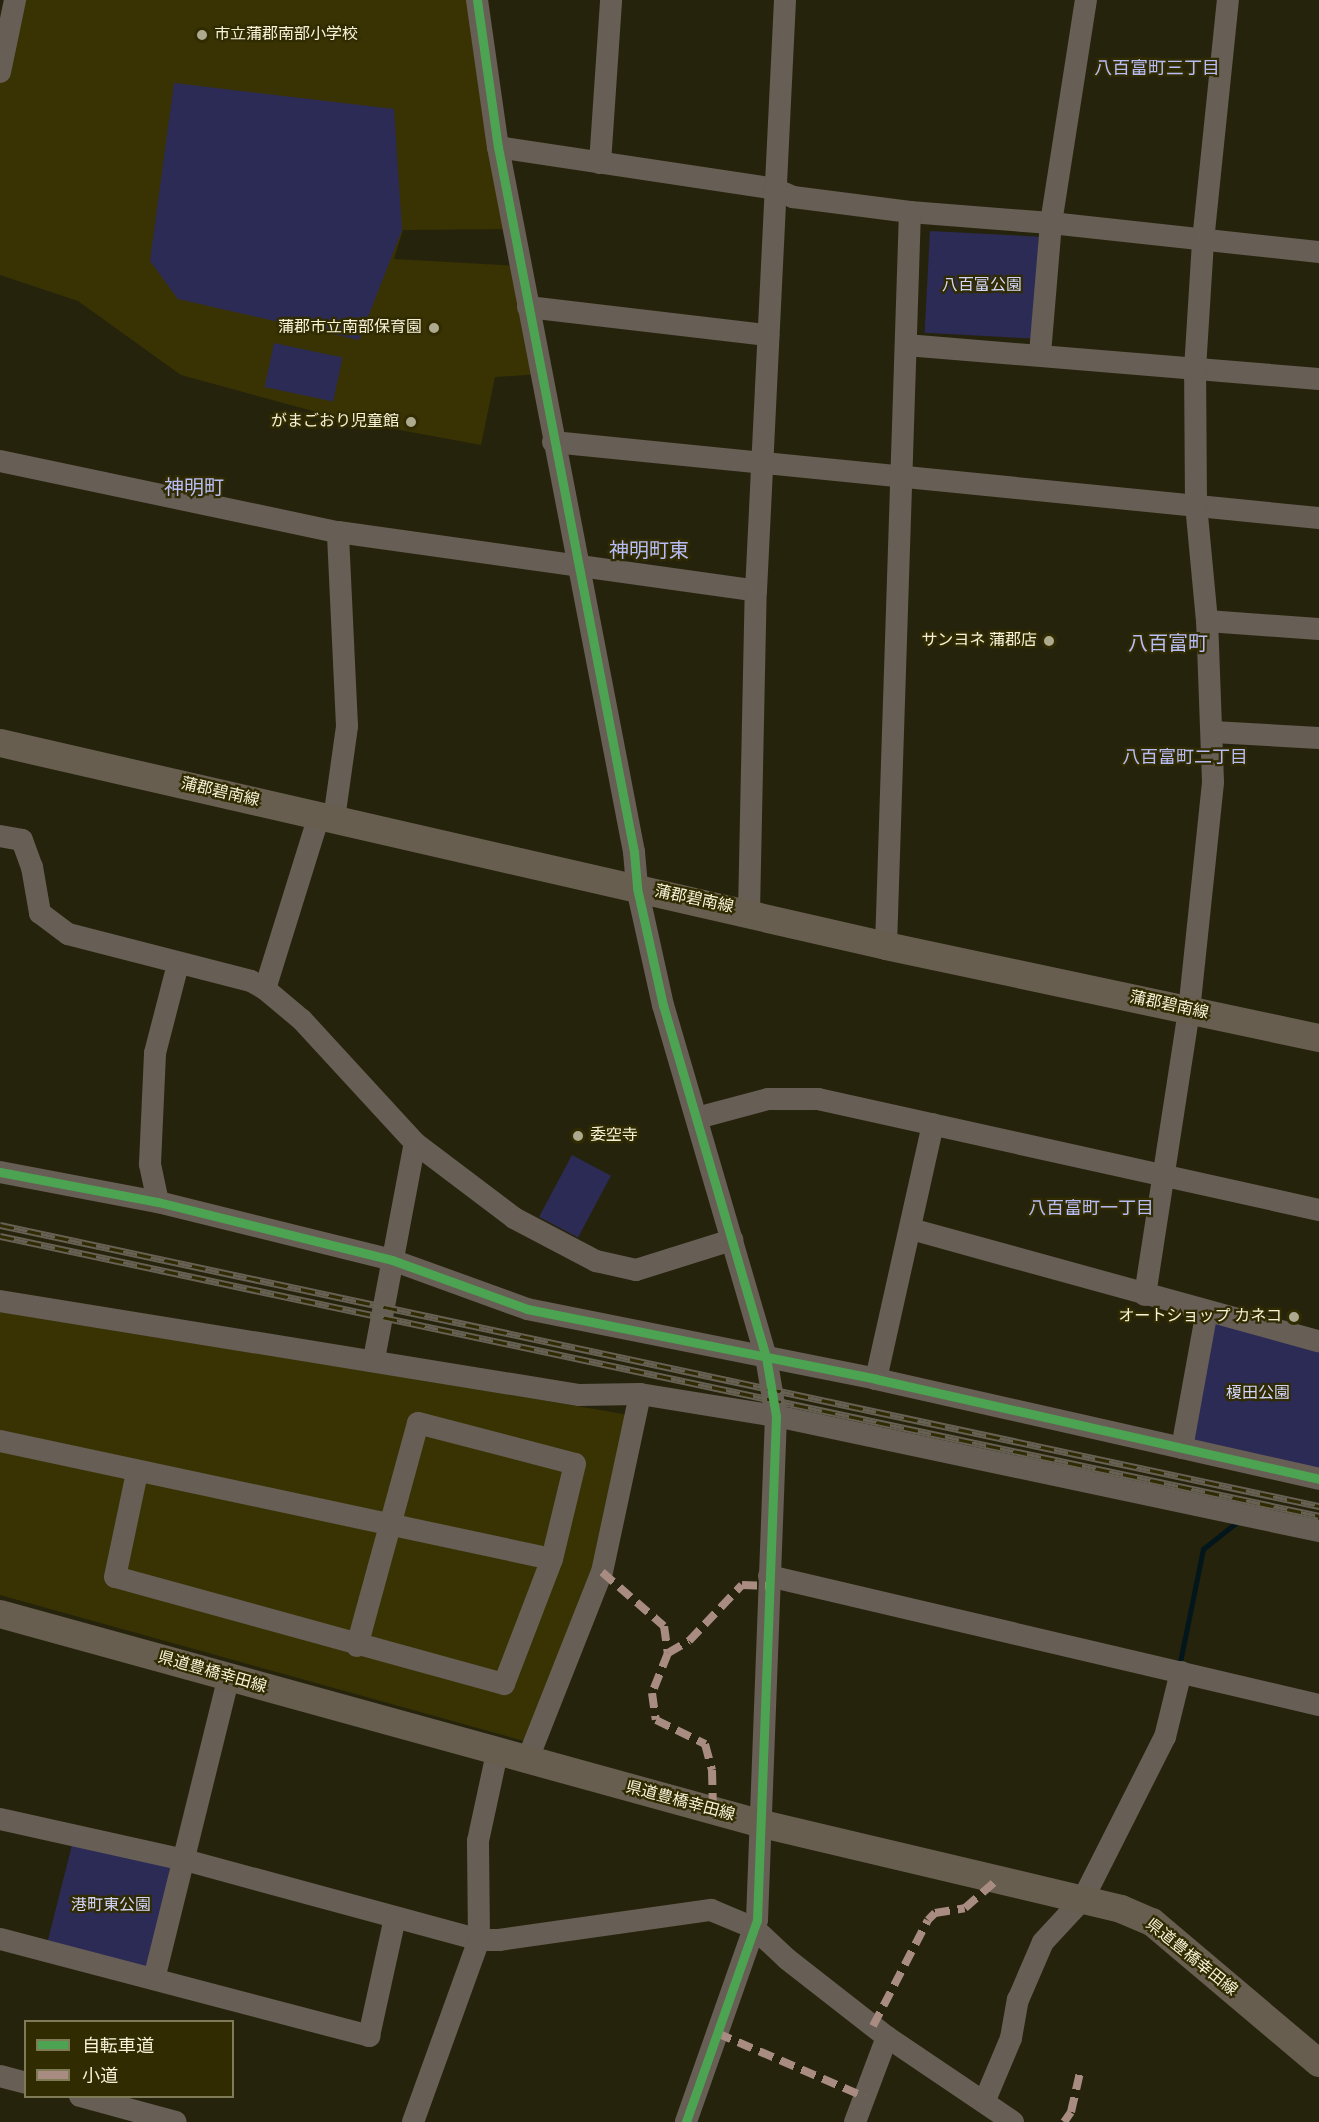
<!DOCTYPE html>
<html>
<head>
<meta charset="utf-8">
<style>
  body { margin:0 }
  #map { position:relative; width:1319px; height:2122px; overflow:hidden; background:#26230c; font-family:Overpass,"Noto Sans JP",sans-serif }
  div>[style] { position:absolute }
  .built>* { inset:0; background:#393304 }
  .green>* { inset:0; background:#2c2b56; transform-origin:0 0 }
  .stream>* { height:5px; margin:-2.5px; padding:0 2.5px; transform-origin:2.5px; border-radius:2.5px; background:#03161b }
  .minor>* { height:22px; margin:-11px; padding:0 11px; transform-origin:11px; border-radius:11px; background:#675e55 }
  .major>* { height:28px; margin:-14px; padding:0 14px; transform-origin:14px; border-radius:14px; background:#675e50 }
  .rail>* { height:7px; margin-top:-3.5px; transform-origin:0; background:repeating-linear-gradient(90deg,#312b02 0 14px,#676154 0 28px); box-sizing:border-box; border-block:2px solid #676154 }
  .quiet>* { height:8px; margin-top:-4px; transform-origin:0; background:repeating-linear-gradient(90deg,#a88b81 0 15px,transparent 0 23px) }
  .cycleway>* { height:9px; margin:-4.5px; padding:0 4.5px; transform-origin:4.5px; border-radius:4.5px; background:#4ca352 }
  .dots>* { width:16px; height:16px; translate:-50% -50%; box-sizing:border-box; border:3px solid #312b02; border-radius:50% }
  span { translate:-50% -50%; white-space:nowrap; text-align:center; line-height:1.15; -webkit-text-stroke:4.5px #312b02; paint-order:stroke }
  .poi-label { font-size:16px; color:#f6f2d7 }
  .left { translate:0 -50%; text-align:left }
  .right { translate:-100% -50%; text-align:right }
  .park-label { font-size:16px; color:#d2d6fa }
  .street-label { font-size:16px; color:#f6f2d7 }
  .neighbourhood-label { font-size:18px; color:#b8bdf6 }
  .quarter-label { font-size:20px; color:#b8bdf6 }
  .legend { position:absolute; left:24px; top:2020px; width:210px; height:78px; box-sizing:border-box; background:#312b02; border:2px solid #807b57; margin:0; padding:8px 10px; list-style:none; font-size:18px; color:#f6f2d7 }
  .legend li { display:flex; align-items:center; gap:12px; height:30px }
  .legend b { width:30px; border:2px solid #807b57 }
</style>
</head>
<body>
<div id="map">
  <div class="built">
    <i style="clip-path:polygon(15px 0,478px 0,513px 229px,403px 230px,394px 259px,520px 266px,541px 374px,495px 377px,481px 445px,346px 420px,181px 375px,78px 301px,0 275px,0 73px)"></i>
    <i style="clip-path:polygon(0 1312px,205px 1342px,629px 1415px,597px 1571px,524px 1741px,0 1595px)"></i>
  </div>
  <div class="green">
    <i style="clip-path:polygon(174px 83px,394px 109px,402px 230px,359px 340px,178px 299px,150px 261px)"></i>
    <i style="left:930px;top:231px;width:109px;height:102px;rotate:3deg"></i>
    <i style="left:274px;top:343px;width:70px;height:45px;rotate:12deg"></i>
    <i style="left:572px;top:1155px;width:44px;height:70px;rotate:28deg"></i>
    <i style="clip-path:polygon(1215px 1320px,1319px 1349px,1319px 1469px,1193px 1440px)"></i>
    <i style="clip-path:polygon(73px 1841px,171px 1864px,153px 1963px,140px 1969px,47px 1944px)"></i>
  </div>
  <div class="stream">
    <i style="left:1180px;top:1662px;width:115px;rotate:-78.5deg"></i>
    <i style="left:1203px;top:1549px;width:43px;rotate:-38.5deg"></i>
  </div>
  <div class="minor">
    <i style="left:477px;top:0;width:148px;rotate:81.9deg"></i>
    <i style="left:498px;top:147px;width:718px;rotate:79.08deg"></i>
    <i style="left:634px;top:852px;width:36px;rotate:85deg"></i>
    <i style="left:637px;top:888px;width:120px;rotate:77.5deg"></i>
    <i style="left:663px;top:1005px;width:367px;rotate:73.7deg"></i>
    <i style="left:766px;top:1357px;width:60px;rotate:80.4deg"></i>
    <i style="left:776px;top:1416px;width:504px;rotate:92.16deg"></i>
    <i style="left:757px;top:1920px;width:214px;rotate:109.4deg"></i>
    <i style="left:0;top:72px;width:74px;rotate:-78.2deg"></i>
    <i style="left:498px;top:147px;width:280px;rotate:8.6deg"></i>
    <i style="left:775px;top:189px;width:20px;rotate:24deg"></i>
    <i style="left:793px;top:197px;width:118px;rotate:7.3deg"></i>
    <i style="left:910px;top:212px;width:141px;rotate:4.5deg"></i>
    <i style="left:1051px;top:223px;width:270px;rotate:6.2deg"></i>
    <i style="left:600px;top:163px;width:163px;rotate:-86.1deg"></i>
    <i style="left:528px;top:307px;width:242px;rotate:6.7deg"></i>
    <i style="left:906px;top:345px;width:414px;rotate:4.7deg"></i>
    <i style="left:1040px;top:354px;width:131px;rotate:-85.2deg"></i>
    <i style="left:1051px;top:223px;width:226px;rotate:-81.1deg"></i>
    <i style="left:553px;top:442px;width:770px;rotate:5.67deg"></i>
    <i style="left:0;top:461px;width:345px;rotate:11.9deg"></i>
    <i style="left:338px;top:532px;width:422px;rotate:8deg"></i>
    <i style="left:1207px;top:621px;width:112px;rotate:4.1deg"></i>
    <i style="left:1213px;top:732px;width:106px;rotate:3.2deg"></i>
    <i style="left:334px;top:819px;width:94px;rotate:-82deg"></i>
    <i style="left:347px;top:726px;width:194px;rotate:-92.7deg"></i>
    <i style="left:0;top:836px;width:22px;rotate:10deg"></i>
    <i style="left:22px;top:840px;width:29px;rotate:70deg"></i>
    <i style="left:32px;top:867px;width:47px;rotate:80.1deg"></i>
    <i style="left:40px;top:913px;width:35px;rotate:37deg"></i>
    <i style="left:68px;top:934px;width:189px;rotate:14.4deg"></i>
    <i style="left:251px;top:981px;width:16px;rotate:30deg"></i>
    <i style="left:265px;top:989px;width:48px;rotate:40deg"></i>
    <i style="left:302px;top:1020px;width:167px;rotate:47.4deg"></i>
    <i style="left:415px;top:1143px;width:124px;rotate:37.1deg"></i>
    <i style="left:514px;top:1218px;width:93px;rotate:27.7deg"></i>
    <i style="left:596px;top:1261px;width:41px;rotate:12.7deg"></i>
    <i style="left:636px;top:1270px;width:101px;rotate:-17.4deg"></i>
    <i style="left:749px;top:912px;width:321px;rotate:-88.8deg"></i>
    <i style="left:756px;top:591px;width:592px;rotate:-87.19deg"></i>
    <i style="left:886px;top:946px;width:734px;rotate:-88.13deg"></i>
    <i style="left:265px;top:989px;width:181px;rotate:-72.7deg"></i>
    <i style="left:697px;top:1118px;width:73px;rotate:-15deg"></i>
    <i style="left:768px;top:1099px;width:50px"></i>
    <i style="left:818px;top:1099px;width:513px;rotate:12.49deg"></i>
    <i style="left:0;top:1172px;width:161px;rotate:10.8deg"></i>
    <i style="left:158px;top:1202px;width:241px;rotate:13.9deg"></i>
    <i style="left:392px;top:1260px;width:144px;rotate:19.9deg"></i>
    <i style="left:527px;top:1309px;width:356px;rotate:11.3deg"></i>
    <i style="left:876px;top:1379px;width:454px;rotate:12.7deg"></i>
    <i style="left:158px;top:1202px;width:39px;rotate:-102deg"></i>
    <i style="left:150px;top:1164px;width:111px;rotate:-87.4deg"></i>
    <i style="left:155px;top:1053px;width:92px;rotate:-75.5deg"></i>
    <i style="left:911px;top:1229px;width:423px;rotate:15.4deg"></i>
    <i style="left:1145px;top:1295px;width:287px;rotate:-81.2deg"></i>
    <i style="left:1189px;top:1011px;width:230px;rotate:-84deg"></i>
    <i style="left:1213px;top:782px;width:161px;rotate:-92.1deg"></i>
    <i style="left:1207px;top:621px;width:118px;rotate:-95.4deg"></i>
    <i style="left:1196px;top:504px;width:135px;rotate:-90.4deg"></i>
    <i style="left:1195px;top:369px;width:128px;rotate:-86.4deg"></i>
    <i style="left:1203px;top:241px;width:242px;rotate:-84.1deg"></i>
    <i style="left:0;top:1301px;width:587px;rotate:9.22deg"></i>
    <i style="left:579px;top:1395px;width:61px;rotate:-0.9deg"></i>
    <i style="left:640px;top:1394px;width:138px;rotate:9.2deg"></i>
    <i style="left:776px;top:1416px;width:555px;rotate:11.96deg"></i>
    <i style="left:374px;top:1359px;width:220px;rotate:-79.3deg"></i>
    <i style="left:876px;top:1379px;width:261px;rotate:-77.4deg"></i>
    <i style="left:0;top:1441px;width:564px;rotate:12.07deg"></i>
    <i style="left:552px;top:1559px;width:134px;rotate:111deg"></i>
    <i style="left:504px;top:1684px;width:403px;rotate:-164.6deg"></i>
    <i style="left:115px;top:1577px;width:106px;rotate:-78.1deg"></i>
    <i style="left:1182px;top:1448px;width:139px;rotate:-79.7deg"></i>
    <i style="left:769px;top:1576px;width:565px;rotate:13.2deg"></i>
    <i style="left:357px;top:1646px;width:231px;rotate:-74.7deg"></i>
    <i style="left:418px;top:1423px;width:162px;rotate:14.6deg"></i>
    <i style="left:575px;top:1464px;width:98px;rotate:103.6deg"></i>
    <i style="left:527px;top:1761px;width:203px;rotate:-68.4deg"></i>
    <i style="left:602px;top:1572px;width:182px;rotate:-77.9deg"></i>
    <i style="left:0;top:1819px;width:189px;rotate:12.5deg"></i>
    <i style="left:185px;top:1860px;width:305px;rotate:15.2deg"></i>
    <i style="left:479px;top:1940px;width:20px"></i>
    <i style="left:499px;top:1940px;width:214px;rotate:-8.1deg"></i>
    <i style="left:711px;top:1910px;width:47px;rotate:22.7deg"></i>
    <i style="left:754px;top:1928px;width:45px;rotate:43.2deg"></i>
    <i style="left:787px;top:1959px;width:127px;rotate:38deg"></i>
    <i style="left:887px;top:2037px;width:152px;rotate:34deg"></i>
    <i style="left:0;top:1939px;width:382px;rotate:14.7deg"></i>
    <i style="left:369px;top:2036px;width:121px;rotate:-77.6deg"></i>
    <i style="left:154px;top:1979px;width:311px;rotate:-76.1deg"></i>
    <i style="left:0;top:2076px;width:27px;rotate:15deg"></i>
    <i style="left:80px;top:2096px;width:99px;rotate:15.2deg"></i>
    <i style="left:985px;top:2100px;width:67px;rotate:-67.2deg"></i>
    <i style="left:1011px;top:2038px;width:39px;rotate:-80deg"></i>
    <i style="left:1018px;top:2000px;width:63px;rotate:-66.7deg"></i>
    <i style="left:1043px;top:1942px;width:59px;rotate:-47.1deg"></i>
    <i style="left:1083px;top:1899px;width:182px;rotate:-63.2deg"></i>
    <i style="left:1165px;top:1737px;width:67px;rotate:-76.2deg"></i>
    <i style="left:413px;top:2122px;width:194px;rotate:-70.1deg"></i>
    <i style="left:479px;top:1940px;width:99px;rotate:-90.6deg"></i>
    <i style="left:478px;top:1841px;width:90px;rotate:-77.8deg"></i>
    <i style="left:855px;top:2122px;width:91px;rotate:-69.4deg"></i>
  </div>
  <div class="major">
    <i style="left:0;top:743px;width:909px;rotate:12.9deg"></i>
    <i style="left:886px;top:946px;width:443px;rotate:12deg"></i>
    <i style="left:0;top:1614px;width:786px;rotate:15.41deg"></i>
    <i style="left:758px;top:1823px;width:373px;rotate:13.3deg"></i>
    <i style="left:1121px;top:1909px;width:34px;rotate:23deg"></i>
    <i style="left:1152px;top:1922px;width:219px;rotate:40.2deg"></i>
  </div>
  <div class="rail">
    <i style="left:0;top:1225px;width:1349px;rotate:12.03deg"></i>
    <i style="left:0;top:1236px;width:1348px;rotate:11.98deg"></i>
  </div>
  <div class="quiet">
    <i style="left:602px;top:1572px;width:82px;rotate:41.1deg"></i>
    <i style="left:664px;top:1626px;width:27px;rotate:82deg"></i>
    <i style="left:668px;top:1653px;width:43px;rotate:111.8deg"></i>
    <i style="left:652px;top:1693px;width:27px;rotate:82deg"></i>
    <i style="left:656px;top:1720px;width:55px;rotate:26.1deg"></i>
    <i style="left:705px;top:1744px;width:27px;rotate:75deg"></i>
    <i style="left:712px;top:1770px;width:40px;rotate:88.6deg"></i>
    <i style="left:668px;top:1653px;width:24px;rotate:-30deg"></i>
    <i style="left:689px;top:1641px;width:77px;rotate:-46.6deg"></i>
    <i style="left:742px;top:1585px;width:27px;rotate:2deg"></i>
    <i style="left:873px;top:2026px;width:119px;rotate:-62.6deg"></i>
    <i style="left:928px;top:1920px;width:10px;rotate:-45deg"></i>
    <i style="left:935px;top:1913px;width:30px;rotate:-9deg"></i>
    <i style="left:965px;top:1908px;width:44px;rotate:-41.3deg"></i>
    <i style="left:717px;top:2033px;width:161px;rotate:23.4deg"></i>
    <i style="left:1064px;top:2122px;width:12px;rotate:-55deg"></i>
    <i style="left:1071px;top:2112px;width:45px;rotate:-77.2deg"></i>
  </div>
  <div class="cycleway">
    <i style="left:477px;top:0;width:148px;rotate:81.9deg"></i>
    <i style="left:498px;top:147px;width:718px;rotate:79.08deg"></i>
    <i style="left:634px;top:852px;width:36px;rotate:85deg"></i>
    <i style="left:637px;top:888px;width:120px;rotate:77.5deg"></i>
    <i style="left:663px;top:1005px;width:367px;rotate:73.7deg"></i>
    <i style="left:766px;top:1357px;width:60px;rotate:80.4deg"></i>
    <i style="left:776px;top:1416px;width:504px;rotate:92.16deg"></i>
    <i style="left:757px;top:1920px;width:214px;rotate:109.4deg"></i>
    <i style="left:0;top:1172px;width:161px;rotate:10.8deg"></i>
    <i style="left:158px;top:1202px;width:241px;rotate:13.9deg"></i>
    <i style="left:392px;top:1260px;width:144px;rotate:19.9deg"></i>
    <i style="left:527px;top:1309px;width:356px;rotate:11.3deg"></i>
    <i style="left:876px;top:1379px;width:454px;rotate:12.7deg"></i>
  </div>
  <div class="dots">
    <i style="left:202px;top:35px;background:#adaa90"></i>
    <i style="left:434px;top:328px;background:#adaa90"></i>
    <i style="left:411px;top:422px;background:#adaa90"></i>
    <i style="left:1049px;top:641px;background:#adaa90"></i>
    <i style="left:578px;top:1136px;background:#adaa90"></i>
    <i style="left:1294px;top:1317px;background:#adaa90"></i>
  </div>
  <div class="poi-label">
    <span class="left" style="left:214px;top:35px">市立蒲郡南部小学校</span>
    <span class="right" style="left:422px;top:328px">蒲郡市立南部保育園</span>
    <span class="right" style="left:399px;top:422px">がまごおり児童館</span>
    <span class="right" style="left:1037px;top:641px">サンヨネ 蒲郡店</span>
    <span class="left" style="left:590px;top:1136px">委空寺</span>
    <span class="right" style="left:1282px;top:1317px">オートショップ カネコ</span>
  </div>
  <div class="park-label">
    <span style="left:982px;top:286px">八百富公園</span>
    <span style="left:1258px;top:1394px">榎田公園</span>
    <span style="left:111px;top:1906px">港町東公園</span>
  </div>
  <div class="street-label">
    <span style="left:220px;top:793px;rotate:13deg">蒲郡碧南線</span>
    <span style="left:694px;top:900px;rotate:12deg">蒲郡碧南線</span>
    <span style="left:1169px;top:1006px;rotate:12deg">蒲郡碧南線</span>
    <span style="left:212px;top:1673px;rotate:16deg">県道豊橋幸田線</span>
    <span style="left:680px;top:1802px;rotate:15deg">県道豊橋幸田線</span>
    <span style="left:1191px;top:1958px;rotate:39deg">県道豊橋幸田線</span>
  </div>
  <div class="neighbourhood-label">
    <span style="left:1157px;top:70px">八百富町三丁目</span>
    <span style="left:1185px;top:759px">八百富町二丁目</span>
    <span style="left:1091px;top:1210px">八百富町一丁目</span>
  </div>
  <div class="quarter-label">
    <span style="left:194px;top:489px">神明町</span>
    <span style="left:649px;top:552px">神明町東</span>
    <span style="left:1168px;top:645px">八百富町</span>
  </div>
  <ul class="legend">
  <li><b style="height:8px;background:#4ca352"></b>自転車道</li>
  <li><b style="height:8px;background:#a88b81"></b>小道</li>
  </ul>
</div>
</body>
</html>
